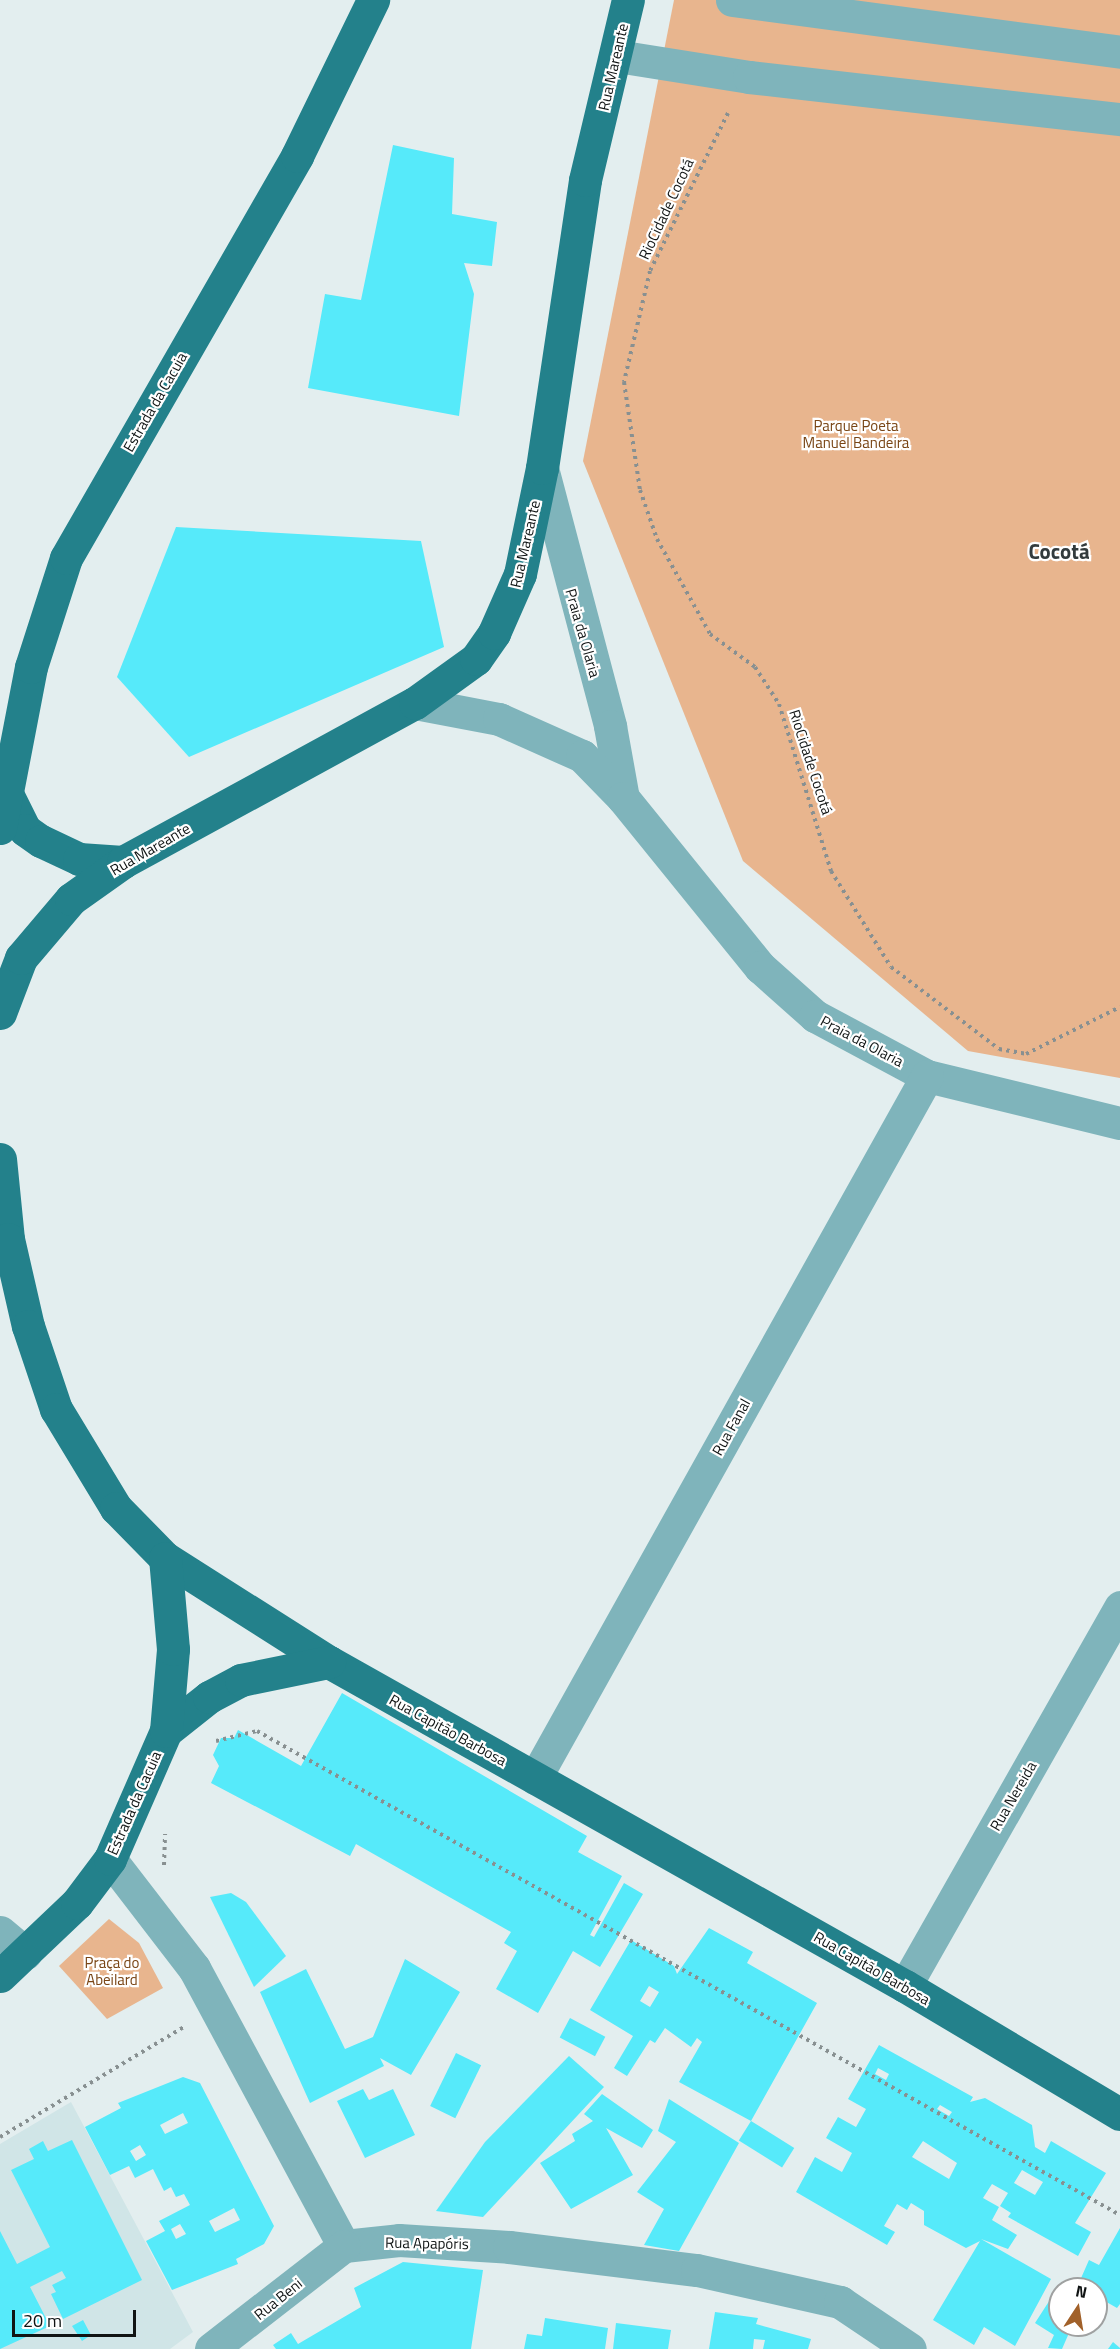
<!DOCTYPE html>
<html>
<head>
<meta charset="utf-8">
<style>
  body { margin:0 }
  #map { position:relative; width:1120px; height:2349px; overflow:hidden; background:#e3eeef; font-family:"Titillium Web",sans-serif }
  div>[style] { position:absolute }
  .built>* { inset:0; background:#d0e5e7 }
  .green>* { inset:0; background:#e8b58e }
  .building>* { inset:0; background:#56eafa; transform-origin:0 0 }
  .path>* { height:4px; margin-top:-2px; transform-origin:0; background:repeating-linear-gradient(90deg,#889091 0 3px,transparent 0 7.5px) }
  .minor>* { height:33px; margin:-16.5px; padding:0 16.5px; transform-origin:16.5px; border-radius:16.5px; background:#7fb4bb }
  .major>* { height:33px; margin:-16.5px; padding:0 16.5px; transform-origin:16.5px; border-radius:16.5px; background:#23818b }
  span { translate:-50% -50%; white-space:nowrap; text-align:center; line-height:1.15; -webkit-text-stroke:4.5px #fff; paint-order:stroke }
  .street-label { font-size:15px; color:#101414 }
  .park-label { font-size:15px; color:#794515 }
  .district-label { font-size:21px; color:#333b3d; font-weight:700 }
  .north { position:absolute; left:1048px; top:2277px; width:60px; height:60px; box-sizing:border-box; background:#fff; border:2px solid #9fa1a1; border-radius:50%; rotate:12deg; font-size:16px; font-weight:700; line-height:24px; text-align:center; color:#101414 }
  .north::after { content:''; display:block; margin:auto; width:21px; height:27px; background:#a1612a; clip-path:polygon(50% 0,100% 100%,50% 72%,0 100%) }
  .scale { position:absolute; left:12px; top:2310px; width:124px; height:27px; box-sizing:border-box; border:3px solid #101414; border-top:0; padding-left:8px; font-size:18px; line-height:21px; white-space:nowrap; color:#101414; -webkit-text-stroke:4px #fff; paint-order:stroke }
</style>
</head>
<body>
<div id="map">
  <div class="built">
    <i style="clip-path:polygon(71px 2102px,193px 2332px,170px 2349px,0 2349px,0 2144px)"></i>
  </div>
  <div class="green">
    <i style="clip-path:polygon(674px 0,1120px 0,1120px 1078px,968px 1051px,743px 861px,583px 461px)"></i>
    <i style="clip-path:polygon(109px 1919px,139px 1943px,163px 1988px,107px 2019px,59px 1966px)"></i>
  </div>
  <div class="building">
    <i style="clip-path:polygon(393px 145px,454px 158px,452px 214px,497px 222px,492px 266px,464px 263px,474px 294px,459px 416px,308px 388px,325px 294px,361px 300px)"></i>
    <i style="clip-path:polygon(176px 527px,421px 541px,444px 647px,189px 757px,117px 677px)"></i>
    <i style="clip-path:polygon(342px 1693px,587px 1836px,578px 1852px,622px 1876px,590px 1935px,594px 1937px,624px 1883px,643px 1894px,600px 1967px,573px 1951px,538px 2013px,496px 1989px,517px 1951px,504px 1943px,511px 1932px,356px 1844px,350px 1856px,211px 1783px,219px 1766px,213px 1755px,221px 1738px,234px 1738px,238px 1730px,301px 1766px)"></i>
    <i style="clip-path:polygon(231px 1893px,246px 1902px,286px 1956px,254px 1987px,210px 1897px)"></i>
    <i style="clip-path:polygon(evenodd,709px 1928px,753px 1952px,747px 1963px,817px 2003px,751px 2121px,679px 2082px,702px 2042px,697px 2038px,691px 2047px,665px 2028px,655px 2043px,650px 2040px,627px 2076px,614px 2068px,633px 2036px,590px 2010px,631px 1940px,674px 1966px,677px 1974px,709px 1928px,649px 1986px,659px 1992px,650px 2007px,640px 2001px,649px 1986px)"></i>
    <i style="clip-path:polygon(405px 1959px,460px 1992px,411px 2075px,380px 2058px,384px 2066px,310px 2103px,260px 1992px,306px 1969px,345px 2049px,373px 2037px)"></i>
    <i style="left:570px;top:2018px;width:40px;height:22px;rotate:28deg"></i>
    <i style="clip-path:polygon(evenodd,879px 2045px,973px 2097px,970px 2102px,985px 2098px,1032px 2125px,1035px 2147px,1045px 2153px,1051px 2141px,1106px 2173px,1075px 2223px,1091px 2232px,1078px 2256px,1008px 2217px,1011px 2213px,1000px 2206px,1008px 2193px,992px 2184px,983px 2198px,999px 2207px,992px 2220px,1017px 2235px,1008px 2249px,981px 2239px,1051px 2279px,1015px 2346px,984px 2327px,974px 2345px,933px 2320px,980px 2241px,966px 2248px,924px 2225px,924px 2211px,911px 2203px,907px 2210px,897px 2204px,884px 2226px,895px 2232px,887px 2245px,796px 2192px,815px 2157px,842px 2172px,852px 2153px,826px 2138px,838px 2117px,856px 2127px,866px 2109px,848px 2099px,879px 2045px,878px 2068px,889px 2074px,886px 2080px,875px 2074px,878px 2068px,879px 2045px,940px 2105px,952px 2112px,949px 2116px,937px 2109px,940px 2105px,879px 2045px,923px 2141px,957px 2163px,949px 2179px,912px 2157px,923px 2141px,879px 2045px,1022px 2170px,1043px 2182px,1035px 2195px,1014px 2183px,1022px 2170px)"></i>
    <i style="left:456px;top:2053px;width:28px;height:59px;rotate:26deg"></i>
    <i style="clip-path:polygon(569px 2056px,604px 2087px,483px 2217px,436px 2211px,485px 2142px)"></i>
    <i style="clip-path:polygon(evenodd,183px 2077px,200px 2083px,274px 2226px,264px 2244px,236px 2259px,238px 2264px,172px 2290px,146px 2241px,165px 2231px,159px 2221px,190px 2205px,184px 2194px,176px 2197px,171px 2187px,164px 2191px,153px 2169px,135px 2178px,129px 2166px,110px 2175px,85px 2127px,121px 2108px,118px 2103px,183px 2077px,183px 2113px,188px 2123px,165px 2134px,160px 2125px,183px 2113px,183px 2077px,140px 2145px,146px 2155px,136px 2161px,130px 2151px,140px 2145px,183px 2077px,234px 2208px,240px 2220px,215px 2232px,209px 2221px,234px 2208px,183px 2077px,180px 2224px,186px 2234px,176px 2239px,171px 2229px,180px 2224px)"></i>
    <i style="clip-path:polygon(363px 2089px,369px 2100px,393px 2089px,415px 2135px,365px 2158px,337px 2101px)"></i>
    <i style="clip-path:polygon(602px 2094px,653px 2130px,642px 2148px,606px 2128px,633px 2175px,571px 2209px,540px 2163px,575px 2141px,572px 2134px,593px 2121px,584px 2114px)"></i>
    <i style="clip-path:polygon(669px 2099px,739px 2143px,679px 2251px,644px 2245px,664px 2209px,637px 2192px,676px 2142px,658px 2131px)"></i>
    <i style="left:751px;top:2121px;width:51px;height:23px;rotate:32deg"></i>
    <i style="clip-path:polygon(72px 2140px,142px 2280px,63px 2319px,51px 2294px,56px 2292px,52px 2285px,66px 2278px,62px 2271px,30px 2287px,50px 2326px,0 2349px,0 2231px,17px 2264px,50px 2247px,11px 2170px,34px 2159px,29px 2149px,43px 2141px,48px 2151px)"></i>
    <i style="clip-path:polygon(1120px 2228px,1120px 2304px,1117px 2308px,1096px 2296px,1096px 2289px,1078px 2285px,1089px 2260px,1099px 2265px)"></i>
    <i style="clip-path:polygon(403px 2262px,483px 2270px,471px 2349px,276px 2349px,273px 2345px,291px 2333px,298px 2344px,361px 2307px,354px 2288px)"></i>
    <i style="clip-path:polygon(1055px 2292px,1060px 2295px,1057px 2327px,1069px 2333px,1062px 2349px,1048px 2348px,1054px 2335px,1035px 2323px)"></i>
    <i style="clip-path:polygon(715px 2312px,758px 2318px,756px 2324px,811px 2339px,808px 2349px,763px 2349px,765px 2340px,754px 2339px,753px 2349px,709px 2349px)"></i>
    <i style="clip-path:polygon(545px 2318px,608px 2328px,605px 2349px,524px 2349px,527px 2334px,542px 2336px)"></i>
    <i style="clip-path:polygon(83px 2320px,91px 2335px,82px 2341px,72px 2326px)"></i>
    <i style="clip-path:polygon(616px 2323px,671px 2330px,668px 2349px,613px 2349px)"></i>
    <i style="clip-path:polygon(1113px 2342px,1120px 2348px,1120px 2349px,1108px 2349px)"></i>
  </div>
  <div class="path">
    <i style="left:728px;top:113px;width:176px;rotate:116.3deg"></i>
    <i style="left:650px;top:271px;width:114px;rotate:103.2deg"></i>
    <i style="left:624px;top:382px;width:109px;rotate:81.6deg"></i>
    <i style="left:640px;top:490px;width:52px;rotate:70.9deg"></i>
    <i style="left:657px;top:539px;width:109px;rotate:60.8deg"></i>
    <i style="left:710px;top:634px;width:56px;rotate:36.3deg"></i>
    <i style="left:755px;top:667px;width:44px;rotate:57deg"></i>
    <i style="left:779px;top:704px;width:175px;rotate:72.7deg"></i>
    <i style="left:831px;top:871px;width:113px;rotate:58deg"></i>
    <i style="left:891px;top:967px;width:136px;rotate:37.2deg"></i>
    <i style="left:999px;top:1049px;width:27px;rotate:10deg"></i>
    <i style="left:1026px;top:1054px;width:105px;rotate:-26.6deg"></i>
    <i style="left:216px;top:1741px;width:42px;rotate:-13.7deg"></i>
    <i style="left:257px;top:1731px;width:989px;rotate:29.29deg"></i>
    <i style="left:164px;top:1865px;width:31px;rotate:-88deg"></i>
    <i style="left:0;top:2137px;width:214px;rotate:-30.9deg"></i>
  </div>
  <div class="minor">
    <i style="left:732px;top:0;width:391px;rotate:7.6deg"></i>
    <i style="left:617px;top:56px;width:134px;rotate:9deg"></i>
    <i style="left:749px;top:77px;width:373px;rotate:6.5deg"></i>
    <i style="left:542px;top:468px;width:267px;rotate:75.2deg"></i>
    <i style="left:610px;top:726px;width:73px;rotate:79.8deg"></i>
    <i style="left:415px;top:703px;width:86px;rotate:10.8deg"></i>
    <i style="left:499px;top:719px;width:91px;rotate:24deg"></i>
    <i style="left:582px;top:756px;width:59px;rotate:45.7deg"></i>
    <i style="left:623px;top:798px;width:218px;rotate:51deg"></i>
    <i style="left:760px;top:967px;width:74px;rotate:41.7deg"></i>
    <i style="left:815px;top:1016px;width:127px;rotate:28.2deg"></i>
    <i style="left:927px;top:1076px;width:199px;rotate:13.7deg"></i>
    <i style="left:535px;top:1778px;width:804px;rotate:-60.82deg"></i>
    <i style="left:110px;top:1859px;width:138px;rotate:52.4deg"></i>
    <i style="left:194px;top:1968px;width:316px;rotate:61.7deg"></i>
    <i style="left:0;top:1932px;width:33px;rotate:40deg"></i>
    <i style="left:905px;top:1986px;width:436px;rotate:-60.4deg"></i>
    <i style="left:344px;top:2246px;width:55px;rotate:-6.2deg"></i>
    <i style="left:399px;top:2240px;width:110px;rotate:3.6deg"></i>
    <i style="left:509px;top:2247px;width:189px;rotate:7deg"></i>
    <i style="left:697px;top:2270px;width:147px;rotate:12.6deg"></i>
    <i style="left:840px;top:2302px;width:84px;rotate:33.9deg"></i>
    <i style="left:211px;top:2349px;width:168px;rotate:-37.8deg"></i>
  </div>
  <div class="major">
    <i style="left:7px;top:794px;width:40px;rotate:63.4deg"></i>
    <i style="left:25px;top:830px;width:19px;rotate:35deg"></i>
    <i style="left:41px;top:841px;width:42px;rotate:25.3deg"></i>
    <i style="left:79px;top:859px;width:44px;rotate:3.9deg"></i>
    <i style="left:0;top:828px;width:164px;rotate:-79.1deg"></i>
    <i style="left:31px;top:667px;width:114px;rotate:-72.2deg"></i>
    <i style="left:66px;top:558px;width:464px;rotate:-60.1deg"></i>
    <i style="left:297px;top:156px;width:174px;rotate:-64deg"></i>
    <i style="left:0;top:1013px;width:59px;rotate:-69.1deg"></i>
    <i style="left:21px;top:958px;width:77px;rotate:-49.7deg"></i>
    <i style="left:71px;top:899px;width:64px;rotate:-35.4deg"></i>
    <i style="left:123px;top:862px;width:332px;rotate:-28.6deg"></i>
    <i style="left:415px;top:703px;width:75px;rotate:-35.8deg"></i>
    <i style="left:476px;top:659px;width:32px;rotate:-55deg"></i>
    <i style="left:494px;top:633px;width:64px;rotate:-66.2deg"></i>
    <i style="left:520px;top:574px;width:108px;rotate:-78.3deg"></i>
    <i style="left:542px;top:468px;width:291px;rotate:-81.5deg"></i>
    <i style="left:585px;top:180px;width:185px;rotate:-76.6deg"></i>
    <i style="left:0;top:1159px;width:80px;rotate:84.3deg"></i>
    <i style="left:8px;top:1239px;width:89px;rotate:77.1deg"></i>
    <i style="left:28px;top:1326px;width:88px;rotate:71.4deg"></i>
    <i style="left:56px;top:1409px;width:116px;rotate:58.8deg"></i>
    <i style="left:116px;top:1508px;width:70px;rotate:45.6deg"></i>
    <i style="left:165px;top:1558px;width:194px;rotate:32.4deg"></i>
    <i style="left:329px;top:1662px;width:661px;rotate:29.36deg"></i>
    <i style="left:905px;top:1986px;width:250px;rotate:30.8deg"></i>
    <i style="left:166px;top:1731px;width:55px;rotate:-38.3deg"></i>
    <i style="left:209px;top:1697px;width:36px;rotate:-28deg"></i>
    <i style="left:241px;top:1680px;width:90px;rotate:-11.6deg"></i>
    <i style="left:0;top:1976px;width:106px;rotate:-43.5deg"></i>
    <i style="left:77px;top:1903px;width:55px;rotate:-53.1deg"></i>
    <i style="left:110px;top:1859px;width:140px;rotate:-66.4deg"></i>
    <i style="left:166px;top:1731px;width:82px;rotate:-85.1deg"></i>
    <i style="left:173px;top:1649px;width:91px;rotate:-95deg"></i>
  </div>
  <div class="street-label">
    <span style="left:613px;top:67px;rotate:-77deg">Rua Mareante</span>
    <span style="left:666px;top:209px;rotate:-65deg">RioCidade Cocotá</span>
    <span style="left:155px;top:402px;rotate:-60deg">Estrada da Cacuia</span>
    <span style="left:525px;top:544px;rotate:-77deg">Rua Mareante</span>
    <span style="left:583px;top:633px;rotate:74deg">Praia da Olaria</span>
    <span style="left:811px;top:762px;rotate:72deg">RioCidade Cocotá</span>
    <span style="left:150px;top:849px;rotate:-30deg">Rua Mareante</span>
    <span style="left:862px;top:1041px;rotate:28deg">Praia da Olaria</span>
    <span style="left:731px;top:1427px;rotate:-61deg">Rua Fanal</span>
    <span style="left:448px;top:1730px;rotate:29deg">Rua Capitão Barbosa</span>
    <span style="left:1013px;top:1796px;rotate:-60deg">Rua Nereida</span>
    <span style="left:134px;top:1803px;rotate:-66deg">Estrada da Cacuia</span>
    <span style="left:872px;top:1968px;rotate:30deg">Rua Capitão Barbosa</span>
    <span style="left:427px;top:2243px;rotate:1deg">Rua Apapóris</span>
    <span style="left:278px;top:2299px;rotate:-39deg">Rua Beni</span>
  </div>
  <div class="park-label">
    <span style="left:856px;top:434px">Parque Poeta<br>Manuel Bandeira</span>
    <span style="left:112px;top:1971px">Praça do<br>Abeilard</span>
  </div>
  <div class="district-label">
    <span style="left:1059px;top:551px">Cocotá</span>
  </div>
  <div class="north">N</div>
  <div class="scale">20 m</div>
</div>
</body>
</html>
